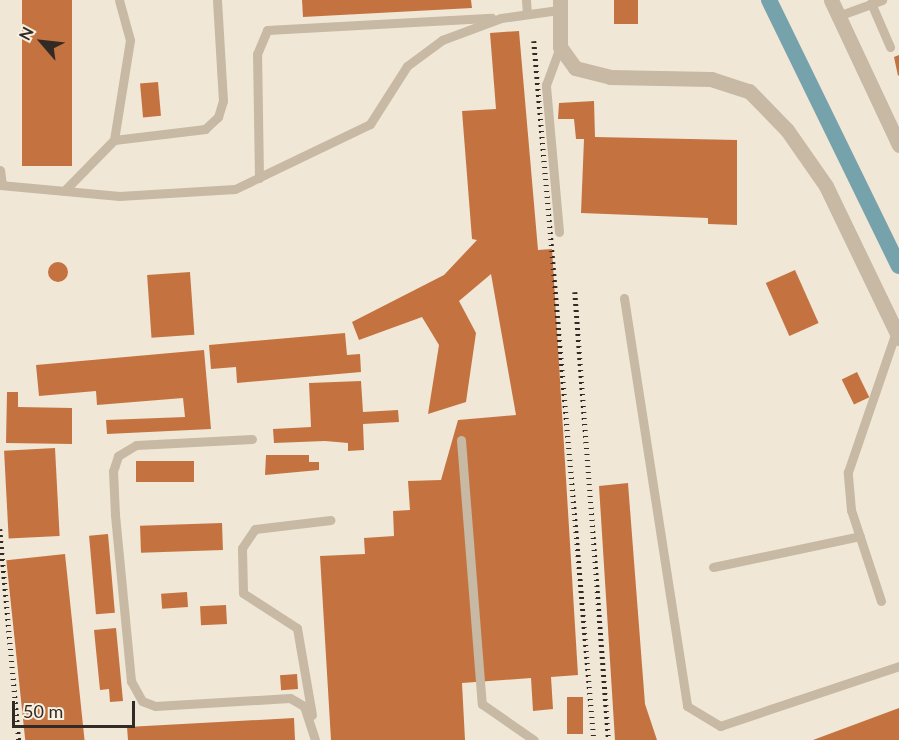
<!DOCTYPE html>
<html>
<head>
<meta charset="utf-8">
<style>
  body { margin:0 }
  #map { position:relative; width:899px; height:740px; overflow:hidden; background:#f0e7d6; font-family:Lato,sans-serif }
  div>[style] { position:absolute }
  .canal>* { height:16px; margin:-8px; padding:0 8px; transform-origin:8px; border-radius:8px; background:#76a2ac }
  .building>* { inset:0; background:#c47340; transform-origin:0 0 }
  .round { border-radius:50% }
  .service>* { height:9px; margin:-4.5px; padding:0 4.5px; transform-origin:4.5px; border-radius:4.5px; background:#c7b9a3 }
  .minor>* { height:15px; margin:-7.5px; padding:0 7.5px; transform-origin:7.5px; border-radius:7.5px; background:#c7b9a3 }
  .rail>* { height:4.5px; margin-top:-2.25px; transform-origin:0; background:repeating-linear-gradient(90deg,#322b25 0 1.5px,transparent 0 6px) }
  span { translate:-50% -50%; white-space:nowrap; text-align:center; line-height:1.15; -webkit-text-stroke:4.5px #f8f1e2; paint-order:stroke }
  .north { position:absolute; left:12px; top:12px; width:60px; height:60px; -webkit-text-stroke:4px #f8f1e2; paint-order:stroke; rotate:298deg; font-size:16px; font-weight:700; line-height:24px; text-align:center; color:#322b25 }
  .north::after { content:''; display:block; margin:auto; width:21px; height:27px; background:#322b25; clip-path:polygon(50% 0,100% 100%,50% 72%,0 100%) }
  .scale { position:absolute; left:12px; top:701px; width:123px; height:27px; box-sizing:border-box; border:3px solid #322b25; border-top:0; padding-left:8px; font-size:18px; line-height:21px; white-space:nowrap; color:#322b25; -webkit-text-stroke:4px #f8f1e2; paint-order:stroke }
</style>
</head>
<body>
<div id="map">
  <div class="canal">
    <i style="left:769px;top:0;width:296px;rotate:64deg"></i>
  </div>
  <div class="building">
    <i style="left:22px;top:0;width:50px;height:166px"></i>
    <i style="clip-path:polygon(302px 0,471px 0,472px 8px,303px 17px)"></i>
    <i style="left:614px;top:0;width:24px;height:24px"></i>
    <i style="clip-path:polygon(519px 31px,538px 250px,552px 249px,578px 675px,551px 677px,553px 709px,533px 711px,531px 678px,462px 683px,465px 740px,331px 740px,320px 556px,365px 554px,364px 538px,394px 536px,393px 511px,410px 510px,408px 481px,441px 480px,458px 420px,516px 415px,491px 274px,459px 301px,476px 333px,466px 402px,428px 414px,439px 345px,422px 317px,359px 340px,352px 322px,444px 275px,477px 240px,472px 239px,462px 111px,496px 109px,490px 33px)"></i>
    <i style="clip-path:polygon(899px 55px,899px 75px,898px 76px,894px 57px)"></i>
    <i style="left:158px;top:82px;width:34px;height:18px;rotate:85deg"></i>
    <i style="clip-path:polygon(594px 101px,595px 137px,737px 140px,737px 225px,708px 224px,708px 218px,581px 213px,584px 139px,576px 139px,574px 119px,558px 119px,559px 103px)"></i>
    <i class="round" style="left:48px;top:262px;width:20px;height:20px"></i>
    <i style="left:795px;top:270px;width:58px;height:32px;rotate:66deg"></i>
    <i style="left:190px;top:272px;width:63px;height:43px;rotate:86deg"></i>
    <i style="clip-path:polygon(345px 333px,347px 355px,360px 354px,361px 372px,237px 383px,236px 367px,211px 369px,209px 345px)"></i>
    <i style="clip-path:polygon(204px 350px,211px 429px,107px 434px,106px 420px,185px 417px,183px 398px,97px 405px,96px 391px,39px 396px,36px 365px)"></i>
    <i style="left:857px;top:372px;width:28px;height:17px;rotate:64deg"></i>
    <i style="clip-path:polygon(361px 381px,363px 412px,398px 410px,399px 422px,363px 424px,364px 450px,348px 451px,348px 443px,325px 441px,274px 443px,273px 429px,311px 427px,309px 383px)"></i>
    <i style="clip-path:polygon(7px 392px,18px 392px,18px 407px,72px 408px,72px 444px,6px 443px)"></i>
    <i style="left:55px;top:448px;width:88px;height:51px;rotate:87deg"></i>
    <i style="clip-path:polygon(266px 455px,309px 455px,309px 462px,319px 462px,319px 470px,265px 475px)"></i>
    <i style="left:194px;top:461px;width:21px;height:58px;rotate:90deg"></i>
    <i style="clip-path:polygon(628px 483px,645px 704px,657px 740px,615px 740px,599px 486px)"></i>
    <i style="left:222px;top:523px;width:27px;height:82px;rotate:88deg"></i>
    <i style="left:108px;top:534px;width:79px;height:19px;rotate:85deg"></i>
    <i style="left:65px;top:554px;width:187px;height:59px;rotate:84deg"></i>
    <i style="left:187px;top:592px;width:15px;height:26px;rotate:86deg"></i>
    <i style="left:226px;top:605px;width:19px;height:26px;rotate:87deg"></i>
    <i style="clip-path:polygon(116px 628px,123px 701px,110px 702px,109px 689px,100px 690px,94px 630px)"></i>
    <i style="left:297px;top:674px;width:15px;height:17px;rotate:86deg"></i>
    <i style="left:567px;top:697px;width:16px;height:37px"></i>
    <i style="clip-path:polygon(899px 708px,899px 740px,813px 740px)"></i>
    <i style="clip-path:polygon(294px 718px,295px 740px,128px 740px,127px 727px)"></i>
  </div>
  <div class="service">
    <i style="left:526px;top:0;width:14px;rotate:86deg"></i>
    <i style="left:871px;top:3px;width:48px;rotate:66.6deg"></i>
    <i style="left:838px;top:16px;width:47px;rotate:-20deg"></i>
    <i style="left:114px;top:140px;width:92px;rotate:-6.9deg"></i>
    <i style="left:205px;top:129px;width:18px;rotate:-43deg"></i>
    <i style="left:218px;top:117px;width:17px;rotate:-73deg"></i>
    <i style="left:223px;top:101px;width:101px;rotate:-93.4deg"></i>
    <i style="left:0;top:170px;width:15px;rotate:82deg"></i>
    <i style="left:259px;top:178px;width:124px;rotate:-90.9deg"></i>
    <i style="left:257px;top:54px;width:26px;rotate:-67deg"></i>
    <i style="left:267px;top:30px;width:225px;rotate:-3.1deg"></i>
    <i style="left:0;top:185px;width:120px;rotate:5.3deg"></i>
    <i style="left:119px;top:196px;width:116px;rotate:-3.5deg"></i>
    <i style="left:235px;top:189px;width:150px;rotate:-25.7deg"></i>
    <i style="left:370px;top:124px;width:69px;rotate:-57.5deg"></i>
    <i style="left:407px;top:66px;width:44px;rotate:-36.6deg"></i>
    <i style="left:442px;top:40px;width:63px;rotate:-20.4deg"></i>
    <i style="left:501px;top:18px;width:58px;rotate:-8deg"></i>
    <i style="left:64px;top:191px;width:71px;rotate:-45.6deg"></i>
    <i style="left:114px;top:140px;width:101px;rotate:-80.9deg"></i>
    <i style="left:130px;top:40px;width:41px;rotate:-105.4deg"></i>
    <i style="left:559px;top:232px;width:148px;rotate:-95.1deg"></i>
    <i style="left:546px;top:85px;width:40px;rotate:-69.8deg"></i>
    <i style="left:624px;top:298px;width:413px;rotate:81.2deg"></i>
    <i style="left:687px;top:706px;width:39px;rotate:31deg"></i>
    <i style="left:720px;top:726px;width:189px;rotate:-18.5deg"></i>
    <i style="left:252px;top:439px;width:116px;rotate:177deg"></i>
    <i style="left:136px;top:445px;width:21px;rotate:149deg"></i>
    <i style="left:118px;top:456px;width:16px;rotate:108deg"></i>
    <i style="left:113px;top:471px;width:44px;rotate:87.4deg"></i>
    <i style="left:115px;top:515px;width:167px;rotate:84.5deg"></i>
    <i style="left:131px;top:681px;width:23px;rotate:61deg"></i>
    <i style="left:142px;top:701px;width:14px;rotate:21deg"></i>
    <i style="left:155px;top:706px;width:135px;rotate:-3.4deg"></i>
    <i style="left:290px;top:698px;width:16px;rotate:30deg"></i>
    <i style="left:304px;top:706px;width:36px;rotate:72deg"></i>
    <i style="left:461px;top:440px;width:265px;rotate:85.5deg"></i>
    <i style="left:482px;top:704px;width:63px;rotate:34.7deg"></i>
    <i style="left:713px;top:567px;width:150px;rotate:-11.9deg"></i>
    <i style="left:881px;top:601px;width:96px;rotate:-108.2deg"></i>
    <i style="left:851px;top:510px;width:38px;rotate:-95deg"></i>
    <i style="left:848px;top:472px;width:148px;rotate:-71.1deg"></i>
    <i style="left:312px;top:715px;width:88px;rotate:-99.8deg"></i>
    <i style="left:297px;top:628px;width:64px;rotate:-147.1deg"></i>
    <i style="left:243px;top:593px;width:45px;rotate:-91.3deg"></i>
    <i style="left:242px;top:548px;width:23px;rotate:-56deg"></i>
    <i style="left:255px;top:529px;width:76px;rotate:-6.8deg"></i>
  </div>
  <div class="minor">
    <i style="left:560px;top:0;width:47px;rotate:90deg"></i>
    <i style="left:560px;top:47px;width:26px;rotate:54deg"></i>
    <i style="left:575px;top:68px;width:36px;rotate:14deg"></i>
    <i style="left:610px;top:77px;width:101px;rotate:1.1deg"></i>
    <i style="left:711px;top:79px;width:40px;rotate:18deg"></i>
    <i style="left:749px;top:91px;width:54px;rotate:45.7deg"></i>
    <i style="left:787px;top:130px;width:68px;rotate:55.1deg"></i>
    <i style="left:826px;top:186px;width:169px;rotate:64.3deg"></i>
    <i style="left:831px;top:0;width:160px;rotate:64.9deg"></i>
  </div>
  <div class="rail">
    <i style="left:534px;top:41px;width:702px;rotate:85.09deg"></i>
    <i style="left:575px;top:292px;width:449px;rotate:85.7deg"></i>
    <i style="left:0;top:529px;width:212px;rotate:84.9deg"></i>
  </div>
  <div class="north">N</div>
  <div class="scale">50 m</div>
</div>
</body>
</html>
